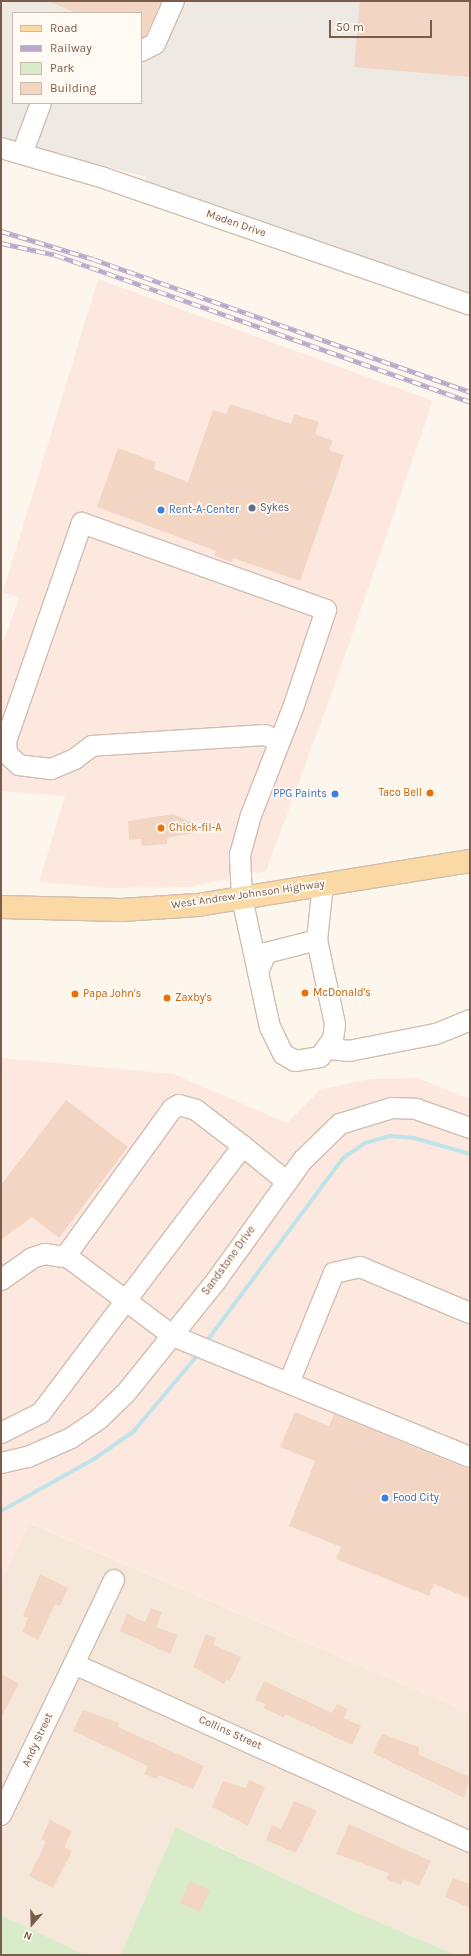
<!DOCTYPE html>
<html>
<head>
<meta charset="utf-8">
<style>
  body { margin:0 }
  #map { position:relative; width:471px; height:1956px; overflow:hidden; background:#fdf6ec; font-family:Karla,sans-serif }
  div>[style] { position:absolute }
  .residential>* { inset:0; background:#f5e8da }
  .commercial>* { inset:0; background:#fde8e0 }
  .industrial>* { inset:0; background:#efe9e4 }
  .green>* { inset:0; background:#d8ecc9 }
  .stream>* { height:4px; margin:-2px; padding:0 2px; transform-origin:2px; border-radius:2px; background:#bfe3e8 }
  .building>* { inset:0; background:#f3d5c3; transform-origin:0 0 }
  .roads { filter:drop-shadow(1px 0 #d1beb0) drop-shadow(-1px 0 #d1beb0) drop-shadow(0 1px #d1beb0) drop-shadow(0 -1px #d1beb0) }
  .minor>* { height:20px; margin:-10px; padding:0 10px; transform-origin:10px; border-radius:10px; background:#fff }
  .major>* { height:22px; margin:-11px; padding:0 11px; transform-origin:11px; border-radius:11px; background:#fbd9a5 }
  .rail>* { height:4.5px; margin-top:-2.25px; transform-origin:0; background:repeating-linear-gradient(90deg,#fffaf3 0 9px,#b9a8c9 0 18px); box-sizing:border-box; border-block:1px solid #b9a8c9 }
  .dots>* { width:11px; height:11px; translate:-50% -50%; box-sizing:border-box; border:2px solid #fffaf3; border-radius:50% }
  span { translate:-50% -50%; white-space:nowrap; text-align:center; line-height:1.15; -webkit-text-stroke:3.5px #fffaf3; paint-order:stroke }
  .street-label { font-size:11px; color:#7a5c4d }
  .service-label { font-size:11px; color:#4e5e75 }
  .left { translate:0 -50%; text-align:left }
  .shop-label { font-size:11px; color:#366cbe }
  .right { translate:-100% -50%; text-align:right }
  .food-label { font-size:11px; color:#c56008 }
  .frame { position:absolute; inset:0; border:2px solid #7a5c4d; pointer-events:none }
  .legend { position:absolute; left:12px; top:12px; width:130px; height:92px; box-sizing:border-box; background:#fffaf3; border:1px solid #cabbb1; margin:0; padding:5px 7px; list-style:none; font-size:12px; color:#7a5c4d }
  .legend li { display:flex; align-items:center; gap:8px; height:20px }
  .legend b { width:20px; border:1px solid #cabbb1 }
  .north { position:absolute; left:12px; top:1904px; width:40px; height:40px; -webkit-text-stroke:3px #fffaf3; paint-order:stroke; rotate:200deg; font-size:11px; font-weight:700; line-height:16px; text-align:center; color:#7a5c4d }
  .north::after { content:''; display:block; margin:auto; width:14px; height:18px; background:#7a5c4d; clip-path:polygon(50% 0,100% 100%,50% 72%,0 100%) }
  .scale { position:absolute; left:329px; top:20px; width:103px; height:18px; box-sizing:border-box; border:2px solid #7a5c4d; border-top:0; padding-left:5px; font-size:12px; line-height:14px; white-space:nowrap; color:#7a5c4d; -webkit-text-stroke:3px #fffaf3; paint-order:stroke }
</style>
</head>
<body>
<div id="map">
  <div class="residential">
    <i style="clip-path:polygon(29px 1523px,470px 1713px,470px 1955px,456px 1955px,355px 1912px,177px 1827px,121px 1955px,85px 1955px,1px 1915px,1px 1581px)"></i>
  </div>
  <div class="commercial">
    <i style="clip-path:polygon(98px 279px,433px 401px,334px 687px,266px 871px,189px 887px,107px 888px,39px 882px,65px 796px,1px 791px,1px 648px,19px 598px,3px 592px)"></i>
    <i style="clip-path:polygon(2px 1058px,174px 1074px,287px 1123px,320px 1090px,369px 1079px,418px 1078px,470px 1099px,470px 1713px,30px 1523px,1px 1581px)"></i>
  </div>
  <div class="industrial">
    <i style="clip-path:polygon(evenodd,1px 1px,470px 1px,470px 305px,142px 191px,146px 177px,1px 139px,1px 1px,13px 13px,141px 13px,141px 103px,13px 103px,13px 13px)"></i>
  </div>
  <div class="green">
    <i style="clip-path:polygon(176px 1827px,355px 1912px,456px 1955px,121px 1955px)"></i>
    <i style="clip-path:polygon(1px 1915px,85px 1955px,1px 1955px)"></i>
  </div>
  <div class="stream">
    <i style="left:209px;top:1338px;width:224px;rotate:-53.3deg"></i>
    <i style="left:343px;top:1158px;width:27px;rotate:-34deg"></i>
    <i style="left:365px;top:1143px;width:26px;rotate:-16deg"></i>
    <i style="left:390px;top:1136px;width:24px;rotate:5deg"></i>
    <i style="left:414px;top:1138px;width:58px;rotate:15.9deg"></i>
    <i style="left:1px;top:1511px;width:107px;rotate:-29.2deg"></i>
    <i style="left:94px;top:1459px;width:47px;rotate:-34.7deg"></i>
    <i style="left:133px;top:1432px;width:98px;rotate:-50deg"></i>
  </div>
  <div class="building">
    <i style="clip-path:polygon(48px 1px,161px 1px,146px 36px,141px 38px,141px 13px,76px 13px)"></i>
    <i style="clip-path:polygon(360px 1px,470px 1px,470px 77px,354px 67px)"></i>
    <i style="clip-path:polygon(230px 404px,291px 424px,294px 414px,319px 422px,315px 434px,333px 441px,329px 450px,344px 455px,300px 581px,233px 558px,232px 562px,214px 556px,216px 551px,97px 507px,118px 448px,156px 462px,154px 469px,188px 482px,213px 410px,226px 414px)"></i>
    <i style="clip-path:polygon(173px 814px,193px 823px,194px 833px,167px 838px,167px 844px,142px 846px,141px 839px,129px 840px,128px 821px)"></i>
    <i style="clip-path:polygon(66px 1100px,128px 1147px,59px 1238px,32px 1217px,1px 1240px,1px 1185px)"></i>
    <i style="clip-path:polygon(295px 1412px,329px 1426px,334px 1414px,470px 1470px,470px 1599px,434px 1584px,429px 1596px,336px 1559px,341px 1547px,289px 1526px,315px 1461px,280px 1447px)"></i>
    <i style="clip-path:polygon(40px 1574px,68px 1588px,60px 1606px,55px 1604px,38px 1640px,22px 1632px,28px 1618px,23px 1616px)"></i>
    <i style="clip-path:polygon(151px 1608px,162px 1612px,156px 1627px,178px 1635px,170px 1654px,120px 1631px,127px 1614px,145px 1622px)"></i>
    <i style="clip-path:polygon(206px 1634px,216px 1638px,213px 1645px,241px 1657px,230px 1681px,226px 1680px,224px 1684px,193px 1667px)"></i>
    <i style="clip-path:polygon(1px 1674px,19px 1683px,1px 1718px)"></i>
    <i style="clip-path:polygon(264px 1681px,332px 1713px,337px 1704px,348px 1709px,344px 1718px,361px 1726px,352px 1745px,285px 1714px,284px 1718px,264px 1708px,266px 1704px,255px 1700px)"></i>
    <i style="clip-path:polygon(83px 1710px,119px 1723px,118px 1727px,204px 1766px,193px 1789px,166px 1778px,159px 1775px,157px 1779px,144px 1774px,148px 1766px,73px 1731px)"></i>
    <i style="clip-path:polygon(382px 1734px,419px 1747px,419px 1755px,470px 1777px,464px 1798px,373px 1753px)"></i>
    <i style="clip-path:polygon(249px 1780px,265px 1787px,248px 1826px,212px 1807px,223px 1781px,246px 1788px)"></i>
    <i style="clip-path:polygon(294px 1801px,317px 1811px,296px 1853px,266px 1840px,272px 1825px,281px 1829px)"></i>
    <i style="clip-path:polygon(50px 1820px,72px 1831px,64px 1847px,72px 1851px,53px 1888px,29px 1876px,46px 1842px,41px 1839px)"></i>
    <i style="clip-path:polygon(349px 1824px,431px 1861px,419px 1886px,403px 1879px,401px 1885px,386px 1879px,389px 1873px,336px 1854px)"></i>
    <i style="clip-path:polygon(453px 1878px,470px 1884px,470px 1908px,445px 1897px)"></i>
    <i style="left:190px;top:1881px;width:22px;height:24px;rotate:24deg"></i>
  </div>
  <div class="roads">
    <div class="minor">
      <i style="left:141px;top:51px;width:16px;rotate:-27deg"></i>
      <i style="left:155px;top:44px;width:47px;rotate:-66.2deg"></i>
      <i style="left:1px;top:148px;width:107px;rotate:16.2deg"></i>
      <i style="left:104px;top:178px;width:387px;rotate:19.1deg"></i>
      <i style="left:22px;top:154px;width:54px;rotate:-69.6deg"></i>
      <i style="left:279px;top:741px;width:15px;rotate:-157deg"></i>
      <i style="left:265px;top:735px;width:173px;rotate:176.4deg"></i>
      <i style="left:92px;top:746px;width:21px;rotate:143deg"></i>
      <i style="left:75px;top:759px;width:26px;rotate:157deg"></i>
      <i style="left:51px;top:769px;width:32px;rotate:-173deg"></i>
      <i style="left:19px;top:765px;width:16px;rotate:-137deg"></i>
      <i style="left:7px;top:754px;width:13px;rotate:-94deg"></i>
      <i style="left:6px;top:741px;width:231px;rotate:-70.8deg"></i>
      <i style="left:82px;top:523px;width:259px;rotate:19.6deg"></i>
      <i style="left:326px;top:610px;width:103px;rotate:108.6deg"></i>
      <i style="left:293px;top:708px;width:115px;rotate:111.4deg"></i>
      <i style="left:251px;top:815px;width:41px;rotate:105.4deg"></i>
      <i style="left:240px;top:855px;width:43px;rotate:87.3deg"></i>
      <i style="left:242px;top:898px;width:132px;rotate:77.8deg"></i>
      <i style="left:270px;top:1027px;width:30px;rotate:64deg"></i>
      <i style="left:283px;top:1054px;width:14px;rotate:30deg"></i>
      <i style="left:295px;top:1061px;width:25px;rotate:-9deg"></i>
      <i style="left:320px;top:1057px;width:22px;rotate:-54deg"></i>
      <i style="left:333px;top:1039px;width:15px;rotate:-82deg"></i>
      <i style="left:335px;top:1024px;width:86px;rotate:-102.1deg"></i>
      <i style="left:317px;top:940px;width:56px;rotate:-83.9deg"></i>
      <i style="left:258px;top:972px;width:21px;rotate:-67deg"></i>
      <i style="left:266px;top:953px;width:53px;rotate:-14.3deg"></i>
      <i style="left:328px;top:1049px;width:21px;rotate:5deg"></i>
      <i style="left:349px;top:1051px;width:89px;rotate:-11.1deg"></i>
      <i style="left:436px;top:1034px;width:37px;rotate:-22deg"></i>
      <i style="left:65px;top:1257px;width:183px;rotate:-54.1deg"></i>
      <i style="left:172px;top:1109px;width:8px;rotate:-30deg"></i>
      <i style="left:179px;top:1105px;width:18px;rotate:16deg"></i>
      <i style="left:196px;top:1110px;width:59px;rotate:37.5deg"></i>
      <i style="left:1px;top:1280px;width:38px;rotate:-35deg"></i>
      <i style="left:32px;top:1258px;width:14px;rotate:-17deg"></i>
      <i style="left:45px;top:1254px;width:24px;rotate:9deg"></i>
      <i style="left:69px;top:1258px;width:130px;rotate:36.9deg"></i>
      <i style="left:173px;top:1336px;width:321px;rotate:22.2deg"></i>
      <i style="left:289px;top:1383px;width:119px;rotate:-67.8deg"></i>
      <i style="left:334px;top:1273px;width:27px;rotate:-13deg"></i>
      <i style="left:360px;top:1267px;width:119px;rotate:22.7deg"></i>
      <i style="left:1px;top:1433px;width:45px;rotate:-26.6deg"></i>
      <i style="left:41px;top:1413px;width:335px;rotate:-52.9deg"></i>
      <i style="left:243px;top:1146px;width:57px;rotate:39.3deg"></i>
      <i style="left:1px;top:1463px;width:28px;rotate:-13deg"></i>
      <i style="left:28px;top:1457px;width:47px;rotate:-23.8deg"></i>
      <i style="left:71px;top:1438px;width:34px;rotate:-34deg"></i>
      <i style="left:99px;top:1419px;width:37px;rotate:-44deg"></i>
      <i style="left:126px;top:1393px;width:144px;rotate:-51.2deg"></i>
      <i style="left:216px;top:1281px;width:149px;rotate:-54.3deg"></i>
      <i style="left:303px;top:1160px;width:52px;rotate:-44.2deg"></i>
      <i style="left:340px;top:1124px;width:54px;rotate:-17.1deg"></i>
      <i style="left:392px;top:1108px;width:24px;rotate:2deg"></i>
      <i style="left:416px;top:1109px;width:57px;rotate:19.4deg"></i>
      <i style="left:114px;top:1580px;width:93px;rotate:115.5deg"></i>
      <i style="left:74px;top:1664px;width:434px;rotate:24.2deg"></i>
      <i style="left:1px;top:1815px;width:168px;rotate:-64.2deg"></i>
    </div>
    <div class="major">
      <i style="left:1px;top:907px;width:121px;rotate:1.4deg"></i>
      <i style="left:122px;top:910px;width:76px;rotate:-3.8deg"></i>
      <i style="left:198px;top:905px;width:276px;rotate:-9.2deg"></i>
    </div>
  </div>
  <div class="rail">
    <i style="left:1px;top:231px;width:96px;rotate:16.9deg"></i>
    <i style="left:93px;top:259px;width:400px;rotate:19.4deg"></i>
    <i style="left:1px;top:243px;width:56px;rotate:12.3deg"></i>
    <i style="left:56px;top:255px;width:439px;rotate:19.5deg"></i>
  </div>
  <div class="dots">
    <i style="left:252px;top:508px;background:#5c6f8a"></i>
    <i style="left:161px;top:510px;background:#3f7fe0"></i>
    <i style="left:430px;top:793px;background:#e8710a"></i>
    <i style="left:335px;top:794px;background:#3f7fe0"></i>
    <i style="left:161px;top:828px;background:#e8710a"></i>
    <i style="left:305px;top:993px;background:#e8710a"></i>
    <i style="left:75px;top:994px;background:#e8710a"></i>
    <i style="left:167px;top:998px;background:#e8710a"></i>
    <i style="left:385px;top:1498px;background:#3f7fe0"></i>
  </div>
  <div class="street-label">
    <span style="left:236px;top:224px;rotate:19deg">Maden Drive</span>
    <span style="left:248px;top:895px;rotate:-8deg">West Andrew Johnson Highway</span>
    <span style="left:229px;top:1261px;rotate:-54deg">Sandstone Drive</span>
    <span style="left:230px;top:1733px;rotate:24deg">Collins Street</span>
    <span style="left:38px;top:1740px;rotate:-65deg">Andy Street</span>
  </div>
  <div class="service-label">
    <span class="left" style="left:260px;top:508px">Sykes</span>
  </div>
  <div class="shop-label">
    <span class="left" style="left:169px;top:510px">Rent-A-Center</span>
    <span class="right" style="left:327px;top:794px">PPG Paints</span>
    <span class="left" style="left:393px;top:1498px">Food City</span>
  </div>
  <div class="food-label">
    <span class="right" style="left:422px;top:793px">Taco Bell</span>
    <span class="left" style="left:169px;top:828px">Chick-fil-A</span>
    <span class="left" style="left:313px;top:993px">McDonald's</span>
    <span class="left" style="left:83px;top:994px">Papa John's</span>
    <span class="left" style="left:175px;top:998px">Zaxby's</span>
  </div>
  <div class="frame"></div>
  <ul class="legend">
  <li><b style="height:5px;background:#fbd9a5"></b>Road</li>
  <li><b style="height:5px;background:#b9a8c9"></b>Railway</li>
  <li><b style="height:11px;background:#d8ecc9"></b>Park</li>
  <li><b style="height:11px;background:#f3d5c3"></b>Building</li>
  </ul>
  <div class="north">N</div>
  <div class="scale">50 m</div>
</div>
</body>
</html>
